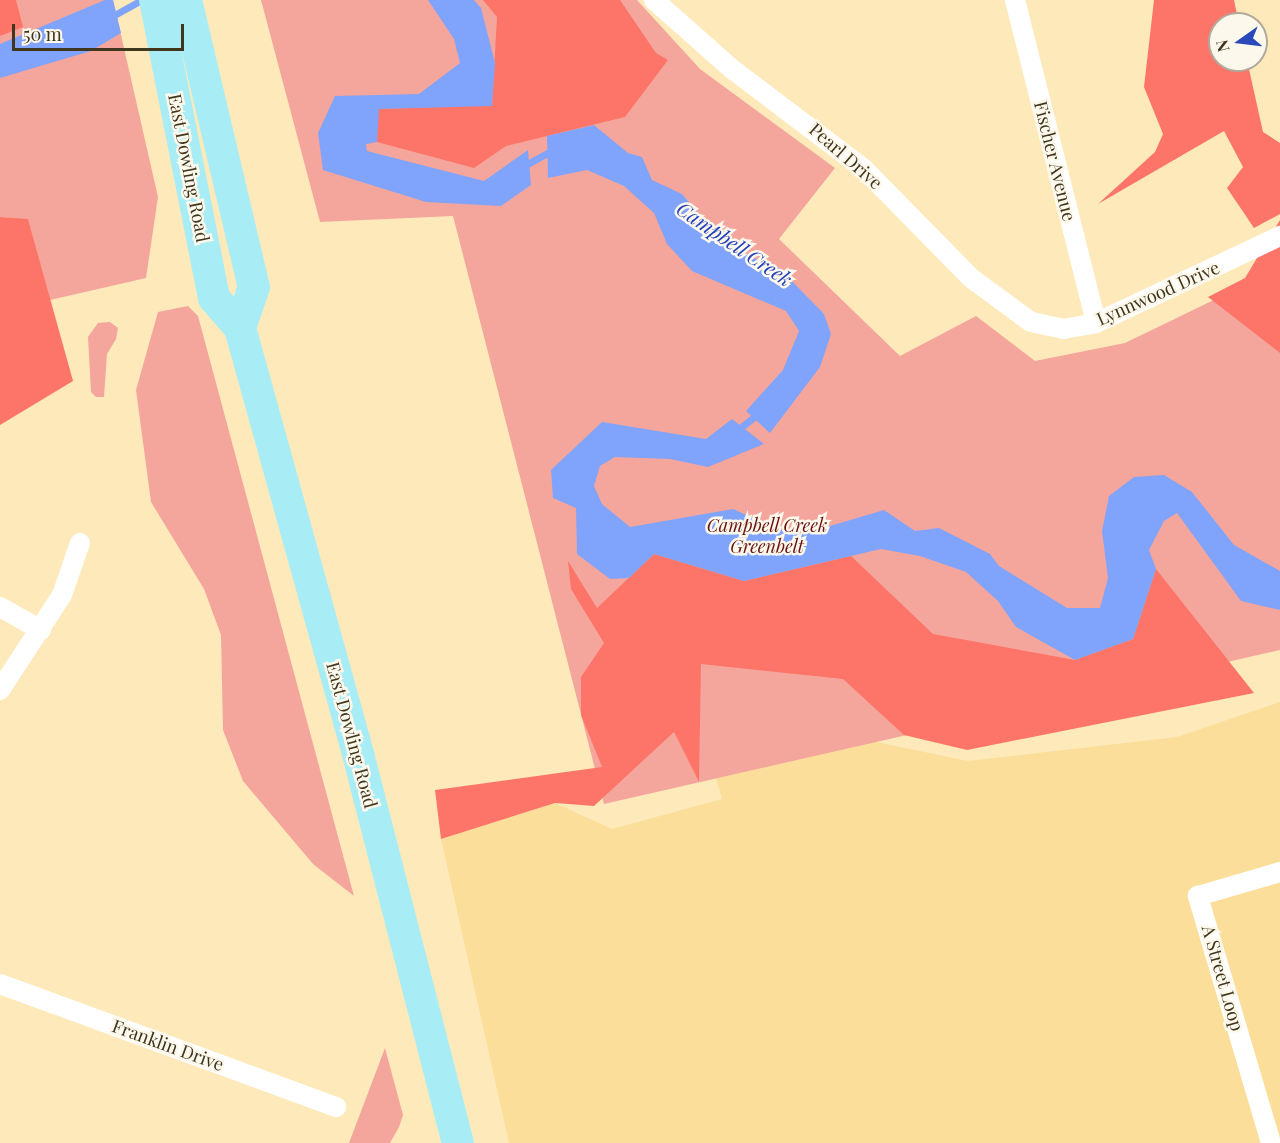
<!DOCTYPE html>
<html>
<head>
<meta charset="utf-8">
<style>
  body { margin:0 }
  #map { position:relative; width:1280px; height:1143px; overflow:hidden; background:#fee9ba; font-family:"Playfair Display",serif }
  div>[style] { position:absolute }
  .built>* { inset:0; background:#fcde9b }
  .green>* { inset:0; background:#f5a69c }
  .forest>* { inset:0; background:#fd7569 }
  .water>* { inset:0; background:#80a3fc }
  .stream>* { height:7px; margin:-3.5px; padding:0 3.5px; transform-origin:3.5px; border-radius:3.5px; background:#80a3fc }
  .street>* { height:20px; margin:-10px; padding:0 10px; transform-origin:10px; border-radius:10px; background:#fff }
  .primary>* { height:32px; margin:-16px; padding:0 16px; transform-origin:16px; border-radius:16px; background:#a8edf6 }
  span { translate:-50% -50%; white-space:nowrap; text-align:center; line-height:1.15; -webkit-text-stroke:5px #fdf8ec; paint-order:stroke }
  .street-label { font-size:18px; color:#40361e }
  .park-label { font-size:18px; color:#6b1513; font-style:italic }
  .water-label { font-size:20px; color:#223fbd; font-style:italic }
  .north { position:absolute; left:1208px; top:12px; width:60px; height:60px; box-sizing:border-box; background:#fdf8ec; border:2px solid #b1aa9a; border-radius:50%; rotate:256deg; font-size:16px; font-weight:700; line-height:24px; text-align:center; color:#40361e }
  .north::after { content:''; display:block; margin:auto; width:21px; height:27px; background:#2b4aba; clip-path:polygon(50% 0,100% 100%,50% 72%,0 100%) }
  .scale { position:absolute; left:12px; top:24px; width:172px; height:27px; box-sizing:border-box; border:3px solid #40361e; border-top:0; padding-left:8px; font-size:18px; line-height:21px; white-space:nowrap; color:#40361e; -webkit-text-stroke:4px #fdf8ec; paint-order:stroke }
</style>
</head>
<body>
<div id="map">
  <div class="built">
    <i style="clip-path:polygon(1280px 702px,1280px 1143px,509px 1143px,441px 839px,555px 803px,612px 829px,722px 799px,716px 778px,876px 742px,968px 761px,1177px 737px)"></i>
  </div>
  <div class="green">
    <i style="clip-path:polygon(0 0,113px 0,158px 197px,146px 278px,50px 300px,28px 220px,0 217px)"></i>
    <i style="clip-path:polygon(261px 0,637px 0,700px 69px,835px 168px,779px 239px,900px 356px,976px 316px,1035px 361px,1125px 343px,1280px 268px,1280px 650px,604px 804px,453px 216px,320px 222px)"></i>
    <i style="clip-path:polygon(188px 306px,198px 316px,354px 896px,313px 864px,243px 781px,223px 730px,221px 635px,204px 589px,151px 502px,136px 390px,158px 312px)"></i>
    <i style="clip-path:polygon(110px 322px,118px 328px,116px 339px,107px 354px,104px 397px,96px 397px,91px 392px,88px 337px,98px 323px)"></i>
    <i style="clip-path:polygon(385px 1048px,403px 1115px,399px 1127px,390px 1143px,349px 1143px)"></i>
  </div>
  <div class="forest">
    <i style="clip-path:polygon(0 0,16px 0,23px 27px,0 36px)"></i>
    <i style="clip-path:polygon(483px 0,620px 0,656px 53px,668px 60px,625px 117px,506px 146px,474px 168px,377px 142px,378px 109px,492px 105px,497px 17px)"></i>
    <i style="clip-path:polygon(1154px 0,1234px 0,1239px 24px,1220px 24px,1220px 60px,1247px 60px,1263px 132px,1280px 143px,1280px 214px,1254px 228px,1227px 188px,1243px 167px,1224px 131px,1098px 204px,1155px 152px,1163px 134px,1144px 87px)"></i>
    <i style="clip-path:polygon(0 217px,28px 219px,73px 381px,0 425px)"></i>
    <i style="clip-path:polygon(1280px 220px,1280px 353px,1208px 297px,1245px 278px)"></i>
    <i style="clip-path:polygon(654px 554px,744px 581px,851px 556px,933px 634px,1075px 660px,1133px 639px,1156px 569px,1254px 693px,967px 750px,904px 735px,843px 679px,701px 664px,699px 782px,674px 732px,594px 806px,555px 803px,441px 839px,435px 790px,602px 767px,581px 715px,581px 677px,604px 643px,571px 589px,568px 561px,597px 608px)"></i>
  </div>
  <div class="water">
    <i style="clip-path:polygon(105px 0,113px 0,121px 33px,91px 51px,0 78px,0 44px)"></i>
    <i style="clip-path:polygon(428px 0,474px 0,481px 8px,495px 63px,492px 106px,379px 109px,377px 142px,366px 144px,367px 151px,484px 181px,528px 150px,531px 185px,501px 206px,426px 202px,323px 170px,318px 133px,335px 96px,419px 94px,460px 63px,454px 39px)"></i>
    <i style="clip-path:polygon(594px 125px,628px 153px,642px 157px,652px 180px,682px 194px,708px 224px,748px 256px,779px 268px,824px 314px,831px 334px,820px 367px,770px 433px,746px 411px,783px 370px,799px 331px,786px 311px,692px 271px,667px 244px,654px 213px,624px 186px,587px 170px,548px 178px,547px 136px)"></i>
    <i style="clip-path:polygon(732px 419px,764px 444px,708px 467px,670px 459px,615px 457px,600px 466px,594px 486px,602px 504px,630px 527px,733px 509px,777px 529px,803px 534px,884px 510px,915px 531px,939px 528px,990px 554px,999px 566px,1067px 608px,1100px 608px,1108px 578px,1102px 531px,1109px 496px,1134px 477px,1164px 475px,1192px 492px,1234px 545px,1280px 571px,1280px 610px,1241px 601px,1177px 513px,1164px 521px,1149px 550px,1156px 569px,1133px 639px,1075px 660px,1016px 627px,998px 601px,966px 572px,920px 556px,881px 549px,744px 581px,654px 554px,629px 578px,610px 579px,577px 554px,576px 508px,553px 498px,551px 470px,602px 422px,706px 439px)"></i>
  </div>
  <div class="stream">
    <i style="left:109px;top:18px;width:37px;rotate:-29deg"></i>
    <i style="left:522px;top:167px;width:37px;rotate:-29deg"></i>
    <i style="left:736px;top:431px;width:31px;rotate:-38deg"></i>
  </div>
  <div class="street">
    <i style="left:654px;top:0;width:104px;rotate:41.5deg"></i>
    <i style="left:732px;top:69px;width:164px;rotate:37.1deg"></i>
    <i style="left:863px;top:168px;width:154px;rotate:45.5deg"></i>
    <i style="left:971px;top:278px;width:74px;rotate:36.3deg"></i>
    <i style="left:1031px;top:322px;width:33px;rotate:12deg"></i>
    <i style="left:1063px;top:329px;width:34px;rotate:-10deg"></i>
    <i style="left:1096px;top:323px;width:204px;rotate:-25.3deg"></i>
    <i style="left:1015px;top:0;width:333px;rotate:75.9deg"></i>
    <i style="left:0;top:607px;width:47px;rotate:29.3deg"></i>
    <i style="left:0;top:690px;width:113px;rotate:-56.9deg"></i>
    <i style="left:62px;top:595px;width:55px;rotate:-70.9deg"></i>
    <i style="left:0;top:984px;width:358px;rotate:20.1deg"></i>
    <i style="left:1271px;top:1143px;width:258px;rotate:-106.5deg"></i>
    <i style="left:1198px;top:896px;width:85px;rotate:-16.3deg"></i>
  </div>
  <div class="primary">
    <i style="left:155px;top:0;width:304px;rotate:78.8deg"></i>
    <i style="left:214px;top:298px;width:40px;rotate:49deg"></i>
    <i style="left:240px;top:328px;width:442px;rotate:74.5deg"></i>
    <i style="left:358px;top:754px;width:402px;rotate:75.6deg"></i>
    <i style="left:186px;top:0;width:295px;rotate:76.7deg"></i>
    <i style="left:254px;top:287px;width:43px;rotate:108.9deg"></i>
  </div>
  <div class="street-label">
    <span style="left:846px;top:156px;rotate:41deg">Pearl Drive</span>
    <span style="left:1055px;top:161px;rotate:76deg">Fischer Avenue</span>
    <span style="left:189px;top:168px;rotate:79deg">East Dowling Road</span>
    <span style="left:1158px;top:293px;rotate:-24deg">Lynnwood Drive</span>
    <span style="left:352px;top:735px;rotate:75deg">East Dowling Road</span>
    <span style="left:1223px;top:978px;rotate:74deg">A Street Loop</span>
    <span style="left:168px;top:1045px;rotate:20deg">Franklin Drive</span>
  </div>
  <div class="park-label">
    <span style="left:767px;top:536px">Campbell Creek<br>Greenbelt</span>
  </div>
  <div class="water-label">
    <span style="left:735px;top:243px;rotate:34deg">Campbell Creek</span>
  </div>
  <div class="north">N</div>
  <div class="scale">50 m</div>
</div>
</body>
</html>
